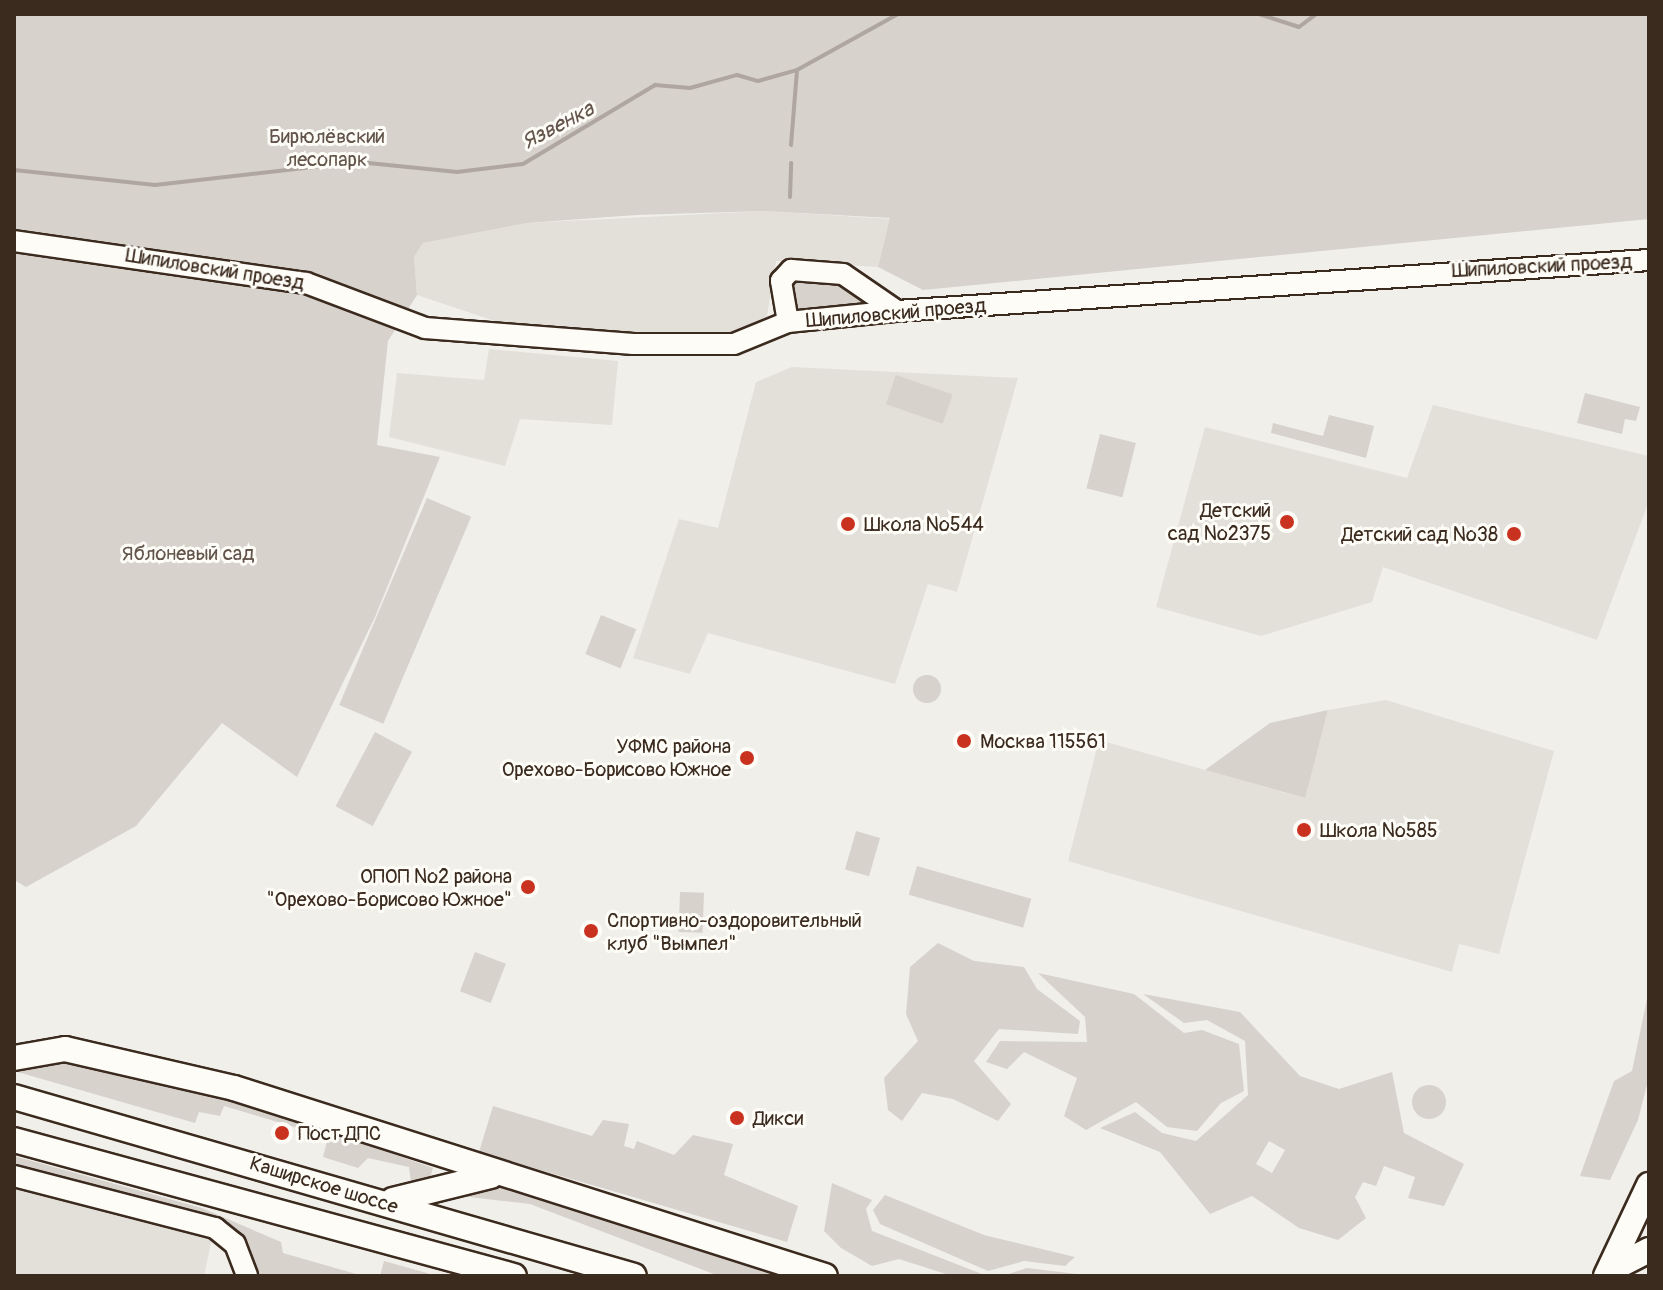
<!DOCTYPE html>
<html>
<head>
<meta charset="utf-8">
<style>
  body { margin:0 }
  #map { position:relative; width:1663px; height:1290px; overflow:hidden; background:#f1efea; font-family:Pangolin,sans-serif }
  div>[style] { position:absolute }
  .built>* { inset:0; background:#e3e0da }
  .green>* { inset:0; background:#d7d2cc; transform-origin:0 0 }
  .round { border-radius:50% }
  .stream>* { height:4px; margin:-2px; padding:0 2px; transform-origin:2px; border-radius:2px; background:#aea69f }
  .roads { filter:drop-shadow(2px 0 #3b2a1e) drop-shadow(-2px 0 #3b2a1e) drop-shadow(0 2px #3b2a1e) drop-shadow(0 -2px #3b2a1e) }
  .minor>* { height:20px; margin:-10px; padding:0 10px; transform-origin:10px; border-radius:10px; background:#fdfcf7 }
  .major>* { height:24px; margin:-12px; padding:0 12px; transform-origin:12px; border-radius:12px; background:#fdfcf7 }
  .dots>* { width:22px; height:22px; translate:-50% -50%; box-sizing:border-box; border:4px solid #fdfcf7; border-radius:50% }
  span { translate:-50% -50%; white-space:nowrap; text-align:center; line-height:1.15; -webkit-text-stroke:6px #fdfcf7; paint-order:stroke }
  .park-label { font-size:20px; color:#62544a }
  .street-label { font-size:20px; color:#3b2a1e }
  .poi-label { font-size:20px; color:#3b2a1e }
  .right { translate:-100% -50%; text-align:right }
  .left { translate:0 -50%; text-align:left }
  .water-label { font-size:22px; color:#63554b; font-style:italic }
  .frame { position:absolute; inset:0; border:16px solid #3b2a1e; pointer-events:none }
</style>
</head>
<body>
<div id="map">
  <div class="built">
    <i style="clip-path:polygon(764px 211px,891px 219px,878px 267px,776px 261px,767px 316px,727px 336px,610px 339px,528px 332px,417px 295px,414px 257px,423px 243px,527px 223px)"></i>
    <i style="clip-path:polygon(489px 349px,618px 361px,612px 425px,520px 419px,505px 466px,389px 437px,397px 373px,484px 380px)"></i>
    <i style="clip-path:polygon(792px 367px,1018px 378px,957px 592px,928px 584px,895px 684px,708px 633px,690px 674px,633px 658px,679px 519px,718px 528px,756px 382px)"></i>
    <i style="clip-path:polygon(1433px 405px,1649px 456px,1649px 501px,1597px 640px,1383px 567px,1372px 602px,1261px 636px,1156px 607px,1205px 427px,1407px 478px)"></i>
    <i style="clip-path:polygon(1386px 700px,1554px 751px,1499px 954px,1459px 944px,1452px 972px,1068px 861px,1099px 740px,1304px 798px,1328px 710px)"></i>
    <i style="clip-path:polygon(14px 1189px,212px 1238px,204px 1276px,14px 1275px)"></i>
  </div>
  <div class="green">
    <i style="clip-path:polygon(14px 14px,1649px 14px,1649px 219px,923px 290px,878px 267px,890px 218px,764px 211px,637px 215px,527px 223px,423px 243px,414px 257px,417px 295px,388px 341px,377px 445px,440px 457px,375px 617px,297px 777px,222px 723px,136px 826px,26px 887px,14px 880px)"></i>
    <i style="clip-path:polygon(819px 268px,897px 311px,793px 322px,781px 281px)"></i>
    <i style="left:896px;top:375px;width:60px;height:31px;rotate:19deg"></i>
    <i style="clip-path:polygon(1585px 393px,1640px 407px,1636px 421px,1625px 419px,1622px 434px,1577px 423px)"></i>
    <i style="clip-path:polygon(1329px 415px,1374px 426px,1366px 458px,1271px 433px,1273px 423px,1323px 436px)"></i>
    <i style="left:1100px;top:434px;width:37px;height:56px;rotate:14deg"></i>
    <i style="left:427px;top:498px;width:48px;height:225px;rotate:23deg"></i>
    <i style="left:601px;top:615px;width:38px;height:42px;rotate:22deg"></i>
    <i class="round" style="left:913px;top:675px;width:28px;height:28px"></i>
    <i style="clip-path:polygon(1328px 710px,1305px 798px,1205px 770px,1270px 723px)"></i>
    <i style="left:375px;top:732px;width:42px;height:84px;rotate:28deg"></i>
    <i style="left:856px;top:831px;width:25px;height:40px;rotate:16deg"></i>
    <i style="left:917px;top:866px;width:119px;height:30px;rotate:16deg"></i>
    <i style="left:680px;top:892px;width:24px;height:40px;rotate:2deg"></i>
    <i style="clip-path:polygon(938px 943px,974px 961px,1024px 967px,1037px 989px,1080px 1021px,1078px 1034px,999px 1029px,974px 1061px,1011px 1104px,998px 1121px,953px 1099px,922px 1093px,902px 1121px,888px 1110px,884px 1078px,918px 1041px,906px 1014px,910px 967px)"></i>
    <i style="left:475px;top:952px;width:33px;height:42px;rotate:21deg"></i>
    <i style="clip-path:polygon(1038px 973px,1134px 994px,1184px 1033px,1202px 1030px,1239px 1044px,1244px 1091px,1221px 1103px,1197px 1131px,1167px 1127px,1136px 1102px,1086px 1130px,1064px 1116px,1077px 1078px,1024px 1052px,1007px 1069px,986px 1062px,1000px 1041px,1087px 1042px,1085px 1017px)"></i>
    <i style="clip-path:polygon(1649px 989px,1649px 1077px,1638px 1120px,1610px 1180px,1580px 1176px,1614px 1081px,1632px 1071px)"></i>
    <i style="clip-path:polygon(evenodd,1143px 994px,1240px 1012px,1300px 1076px,1339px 1089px,1392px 1072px,1404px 1133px,1464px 1164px,1444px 1206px,1408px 1198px,1415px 1177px,1384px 1166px,1376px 1186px,1363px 1182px,1355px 1197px,1366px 1218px,1338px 1240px,1299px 1228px,1252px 1196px,1210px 1214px,1160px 1152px,1100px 1128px,1135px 1112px,1162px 1133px,1196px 1141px,1248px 1095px,1245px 1041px,1207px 1020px,1184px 1023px,1143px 994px,1269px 1141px,1285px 1150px,1272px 1173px,1256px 1164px,1269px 1141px)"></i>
    <i style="clip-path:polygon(68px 1061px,251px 1104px,433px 1168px,429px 1181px,411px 1182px,409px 1167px,368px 1158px,358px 1168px,323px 1157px,328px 1137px,224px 1106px,220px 1116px,199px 1112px,195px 1123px,14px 1071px)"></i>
    <i class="round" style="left:1412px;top:1085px;width:34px;height:34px"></i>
    <i style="clip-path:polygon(493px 1106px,592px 1136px,603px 1120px,629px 1124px,624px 1146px,634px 1149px,637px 1141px,674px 1155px,693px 1135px,733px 1144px,724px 1175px,798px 1206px,787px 1242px,479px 1152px)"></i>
    <i style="clip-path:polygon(14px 1156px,202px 1208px,281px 1242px,283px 1253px,363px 1276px,257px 1276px,249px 1247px,224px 1221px,14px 1166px)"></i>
    <i style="clip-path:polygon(832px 1183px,872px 1200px,866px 1209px,872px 1231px,987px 1276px,952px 1276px,899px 1259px,872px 1266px,841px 1248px,824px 1231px)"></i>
    <i style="clip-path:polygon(496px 1186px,620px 1219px,801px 1276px,719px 1276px,530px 1204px,452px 1195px)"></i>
    <i style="clip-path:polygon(885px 1195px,984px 1235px,1075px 1257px,1065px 1266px,1024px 1261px,988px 1271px,880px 1224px,873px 1210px)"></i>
    <i style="clip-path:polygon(384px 1261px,427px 1273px,433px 1276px,380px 1276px)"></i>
    <i style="clip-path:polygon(1027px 1268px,1077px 1274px,1084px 1276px,1002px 1276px)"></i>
  </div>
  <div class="stream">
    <i style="left:1259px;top:14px;width:42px;rotate:18deg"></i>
    <i style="left:1299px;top:27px;width:21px;rotate:-37deg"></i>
    <i style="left:791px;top:145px;width:74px;rotate:-85.4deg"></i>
    <i style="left:14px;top:170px;width:142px;rotate:6.1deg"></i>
    <i style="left:155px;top:185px;width:204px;rotate:-6.5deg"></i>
    <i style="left:358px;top:162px;width:100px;rotate:5.8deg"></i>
    <i style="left:457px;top:172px;width:66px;rotate:-6.9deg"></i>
    <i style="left:523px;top:164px;width:154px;rotate:-30.9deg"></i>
    <i style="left:655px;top:85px;width:35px;rotate:5deg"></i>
    <i style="left:690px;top:88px;width:49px;rotate:-15.5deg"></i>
    <i style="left:737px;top:75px;width:22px;rotate:16deg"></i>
    <i style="left:758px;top:81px;width:41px;rotate:-15.8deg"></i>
    <i style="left:797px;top:70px;width:115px;rotate:-29deg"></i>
    <i style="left:790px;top:197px;width:34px;rotate:-88deg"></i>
  </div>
  <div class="roads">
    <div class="minor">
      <i style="left:14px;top:241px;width:295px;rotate:8.2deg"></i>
      <i style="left:306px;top:283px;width:127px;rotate:20.7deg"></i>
      <i style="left:425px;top:328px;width:209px;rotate:4.4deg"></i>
      <i style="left:633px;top:344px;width:101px"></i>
      <i style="left:734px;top:344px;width:58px;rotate:-22.2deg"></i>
      <i style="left:788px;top:322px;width:110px;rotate:-5.8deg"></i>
      <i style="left:897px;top:311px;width:754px;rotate:-3.88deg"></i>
      <i style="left:788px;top:322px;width:42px;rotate:-99.7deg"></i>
      <i style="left:781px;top:281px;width:15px;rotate:-48deg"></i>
      <i style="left:791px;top:270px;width:52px;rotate:4.4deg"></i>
      <i style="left:843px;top:274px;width:65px;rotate:34.4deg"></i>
      <i style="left:14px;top:1176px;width:208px;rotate:14.5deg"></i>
      <i style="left:215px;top:1228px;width:26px;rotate:39deg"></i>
      <i style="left:235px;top:1244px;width:34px;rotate:69deg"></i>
    </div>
    <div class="major">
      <i style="left:14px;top:1058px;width:52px;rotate:-10deg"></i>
      <i style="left:65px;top:1049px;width:173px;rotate:13deg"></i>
      <i style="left:234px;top:1088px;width:620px;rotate:17.65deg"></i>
      <i style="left:14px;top:1097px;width:645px;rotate:16.1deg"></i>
      <i style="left:14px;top:1140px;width:518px;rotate:15.22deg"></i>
      <i style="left:393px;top:1200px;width:101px;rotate:-13.8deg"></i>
      <i style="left:1610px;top:1270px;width:44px;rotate:-27.1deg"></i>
      <i style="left:1606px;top:1276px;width:101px;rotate:-64.7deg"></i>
    </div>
  </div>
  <div class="dots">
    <i style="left:1287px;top:522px;background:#c8321e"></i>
    <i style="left:848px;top:524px;background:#c8321e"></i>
    <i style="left:1514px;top:534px;background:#c8321e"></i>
    <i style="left:964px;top:741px;background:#c8321e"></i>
    <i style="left:747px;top:758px;background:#c8321e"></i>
    <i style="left:1304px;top:830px;background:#c8321e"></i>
    <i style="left:528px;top:887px;background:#c8321e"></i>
    <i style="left:591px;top:931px;background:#c8321e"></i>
    <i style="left:737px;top:1118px;background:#c8321e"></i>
    <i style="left:282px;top:1133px;background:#c8321e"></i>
  </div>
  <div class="park-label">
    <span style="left:327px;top:148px">Бирюлёвский<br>лесопарк</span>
    <span style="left:188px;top:553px">Яблоневый сад</span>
  </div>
  <div class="street-label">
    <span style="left:1542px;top:266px;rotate:-3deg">Шипиловский проезд</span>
    <span style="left:215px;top:269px;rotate:9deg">Шипиловский проезд</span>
    <span style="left:896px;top:313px;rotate:-5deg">Шипиловский проезд</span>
    <span style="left:324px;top:1185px;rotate:17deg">Каширское шоссе</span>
  </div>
  <div class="poi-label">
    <span class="right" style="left:1271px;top:522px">Детский<br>сад №2375</span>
    <span class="left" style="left:864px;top:524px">Школа №544</span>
    <span class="right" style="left:1498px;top:534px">Детский сад №38</span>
    <span class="left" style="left:980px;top:741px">Москва 115561</span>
    <span class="right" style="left:731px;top:758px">УФМС района<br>Орехово-Борисово Южное</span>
    <span class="left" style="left:1320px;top:830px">Школа №585</span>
    <span class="right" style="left:512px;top:888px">ОПОП №2 района<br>"Орехово-Борисово Южное"</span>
    <span class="left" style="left:607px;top:932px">Спортивно-оздоровительный<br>клуб "Вымпел"</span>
    <span class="left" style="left:753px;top:1118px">Дикси</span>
    <span class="left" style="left:298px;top:1133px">Пост ДПС</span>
  </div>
  <div class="water-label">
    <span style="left:558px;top:126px;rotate:-28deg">Язвенка</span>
  </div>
  <div class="frame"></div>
</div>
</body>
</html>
